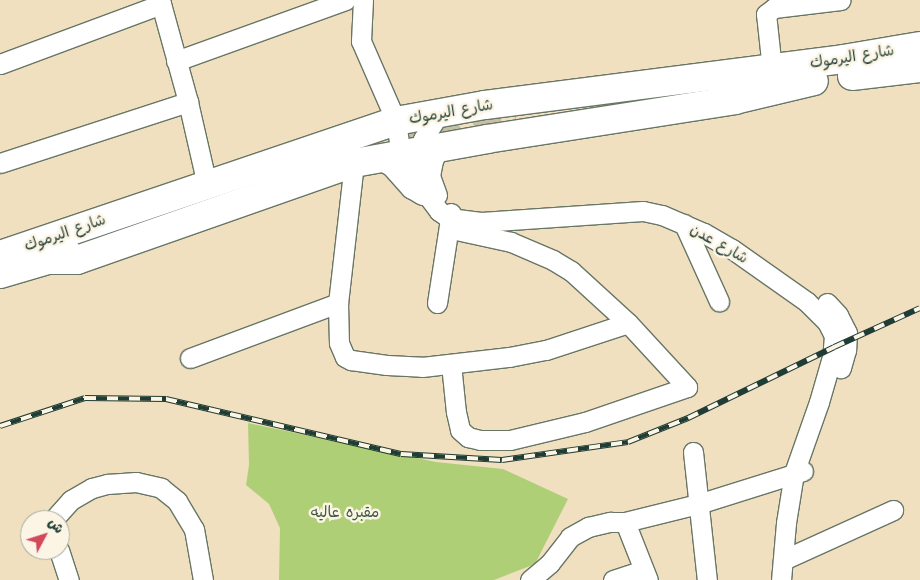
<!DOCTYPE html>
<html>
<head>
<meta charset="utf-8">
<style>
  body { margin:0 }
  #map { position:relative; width:920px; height:580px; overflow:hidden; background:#f0e0c0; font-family:"Architects Daughter","Playpen Sans Arabic",sans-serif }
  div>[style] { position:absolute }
  .green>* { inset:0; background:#afcf77 }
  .highway-tunnel>* { height:28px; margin-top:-14px; transform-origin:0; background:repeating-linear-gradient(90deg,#c6bfa4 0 28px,transparent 0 42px) }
  .roads { filter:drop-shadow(1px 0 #687665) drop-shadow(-1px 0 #687665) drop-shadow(0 1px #687665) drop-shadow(0 -1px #687665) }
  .minor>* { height:19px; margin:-9.5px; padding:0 9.5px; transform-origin:9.5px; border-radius:9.5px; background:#fff }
  .highway>* { height:28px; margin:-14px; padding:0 14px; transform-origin:14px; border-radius:14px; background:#fff }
  .rail>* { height:5.5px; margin-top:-2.75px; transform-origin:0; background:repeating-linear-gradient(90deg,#fcf5e5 0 11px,#1f3d34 0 22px); box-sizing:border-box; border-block:1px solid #1f3d34 }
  span { translate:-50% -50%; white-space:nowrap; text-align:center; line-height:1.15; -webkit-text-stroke:5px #fcf5e5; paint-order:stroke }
  .street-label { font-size:15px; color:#1f3d34 }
  .park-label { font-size:15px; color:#3c5a41 }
  .north { position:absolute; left:20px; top:510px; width:50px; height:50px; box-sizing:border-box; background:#fcf5e5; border:1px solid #a4ab9e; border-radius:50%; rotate:50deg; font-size:14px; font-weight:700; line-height:20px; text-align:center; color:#1f3d34 }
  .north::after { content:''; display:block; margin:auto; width:18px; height:22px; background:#d1495b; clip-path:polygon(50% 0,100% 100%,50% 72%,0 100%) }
</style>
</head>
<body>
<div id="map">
  <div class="green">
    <i style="clip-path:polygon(248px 423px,436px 462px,503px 469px,568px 499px,535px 564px,494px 580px,279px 580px,280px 528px,269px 504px,246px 485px,249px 465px)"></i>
  </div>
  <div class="highway-tunnel">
    <i style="left:391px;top:141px;width:127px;rotate:-9.5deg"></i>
  </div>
  <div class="roads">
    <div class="minor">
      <i style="left:160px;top:0;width:106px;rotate:74.6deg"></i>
      <i style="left:188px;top:102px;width:85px;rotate:77.1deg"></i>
      <i style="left:363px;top:0;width:41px;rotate:92.8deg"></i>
      <i style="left:361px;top:41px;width:87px;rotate:66.4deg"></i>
      <i style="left:396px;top:121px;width:22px;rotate:82deg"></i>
      <i style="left:399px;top:143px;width:12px;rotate:104deg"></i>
      <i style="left:176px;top:61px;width:180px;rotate:-19.8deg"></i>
      <i style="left:0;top:64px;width:172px;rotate:-20.4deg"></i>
      <i style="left:772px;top:69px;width:55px;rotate:-96.2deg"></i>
      <i style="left:766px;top:14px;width:10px;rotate:-37deg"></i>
      <i style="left:774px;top:8px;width:67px;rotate:-6.8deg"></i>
      <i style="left:440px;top:112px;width:32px;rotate:122deg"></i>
      <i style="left:423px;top:139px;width:22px;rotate:108deg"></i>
      <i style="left:416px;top:160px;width:32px;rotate:76deg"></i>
      <i style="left:424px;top:191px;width:25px;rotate:53deg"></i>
      <i style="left:439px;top:211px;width:12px;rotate:35deg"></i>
      <i style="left:449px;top:218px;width:32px;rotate:7deg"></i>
      <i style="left:481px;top:222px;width:162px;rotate:-3.9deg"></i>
      <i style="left:643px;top:211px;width:19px;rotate:12deg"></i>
      <i style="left:662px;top:215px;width:46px;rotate:23.2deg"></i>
      <i style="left:704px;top:233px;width:32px;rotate:30deg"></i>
      <i style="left:732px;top:249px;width:92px;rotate:35.2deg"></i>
      <i style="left:807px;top:302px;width:28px;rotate:45deg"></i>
      <i style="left:827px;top:322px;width:16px;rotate:63deg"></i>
      <i style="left:834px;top:336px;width:21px;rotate:95deg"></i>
      <i style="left:832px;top:357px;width:47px;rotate:106.1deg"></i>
      <i style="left:819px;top:402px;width:75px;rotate:109.4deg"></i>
      <i style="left:794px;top:473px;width:51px;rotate:99.1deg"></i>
      <i style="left:786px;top:523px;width:57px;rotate:95deg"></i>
      <i style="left:0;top:163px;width:198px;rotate:-18deg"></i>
      <i style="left:354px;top:163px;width:141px;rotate:96.5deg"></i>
      <i style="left:338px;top:303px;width:40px;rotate:88.6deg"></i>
      <i style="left:339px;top:343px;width:15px;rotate:67deg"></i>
      <i style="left:345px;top:357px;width:7px;rotate:27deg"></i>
      <i style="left:351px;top:360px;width:36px;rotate:8deg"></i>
      <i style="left:387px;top:365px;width:35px;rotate:3deg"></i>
      <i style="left:422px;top:367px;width:88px;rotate:-6.6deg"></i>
      <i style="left:509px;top:357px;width:38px;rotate:-11deg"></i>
      <i style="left:546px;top:350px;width:86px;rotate:-18.2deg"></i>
      <i style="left:437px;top:195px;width:20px;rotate:-110deg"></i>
      <i style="left:430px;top:176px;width:16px;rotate:-79deg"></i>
      <i style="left:433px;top:160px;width:15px;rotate:-62deg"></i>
      <i style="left:684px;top:224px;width:85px;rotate:65.6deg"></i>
      <i style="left:437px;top:303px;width:91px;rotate:-81.2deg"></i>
      <i style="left:827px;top:303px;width:16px;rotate:47deg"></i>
      <i style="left:838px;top:315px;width:20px;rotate:63deg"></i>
      <i style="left:847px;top:333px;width:17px;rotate:93deg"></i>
      <i style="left:846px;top:350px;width:19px;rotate:106deg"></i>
      <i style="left:190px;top:358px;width:158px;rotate:-20.4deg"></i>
      <i style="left:451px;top:364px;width:48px;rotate:84.1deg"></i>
      <i style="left:456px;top:412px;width:18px;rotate:77deg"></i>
      <i style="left:460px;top:430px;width:11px;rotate:41deg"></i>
      <i style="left:468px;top:437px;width:12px;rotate:14deg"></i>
      <i style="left:480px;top:440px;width:30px"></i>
      <i style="left:510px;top:440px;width:77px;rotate:-13.5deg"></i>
      <i style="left:585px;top:422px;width:108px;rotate:-18.9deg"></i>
      <i style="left:687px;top:387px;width:87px;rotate:-132.7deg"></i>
      <i style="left:628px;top:323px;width:77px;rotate:-137.6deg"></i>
      <i style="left:571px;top:271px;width:21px;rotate:-149deg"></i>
      <i style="left:553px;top:260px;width:46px;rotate:-156.8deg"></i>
      <i style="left:511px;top:242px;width:56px;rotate:-167.7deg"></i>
      <i style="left:693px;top:452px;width:129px;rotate:83.8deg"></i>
      <i style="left:53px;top:520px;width:27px;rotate:-48deg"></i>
      <i style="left:71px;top:500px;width:24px;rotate:-30deg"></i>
      <i style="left:92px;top:488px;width:16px;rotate:-15deg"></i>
      <i style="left:107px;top:484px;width:29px;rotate:-4deg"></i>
      <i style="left:136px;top:482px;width:26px;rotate:13deg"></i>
      <i style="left:161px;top:488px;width:21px;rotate:39deg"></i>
      <i style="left:177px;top:501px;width:33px;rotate:59deg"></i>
      <i style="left:194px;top:529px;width:52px;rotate:80deg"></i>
      <i style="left:625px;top:522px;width:62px;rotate:68.4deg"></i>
      <i style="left:59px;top:550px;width:32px;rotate:72deg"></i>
      <i style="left:783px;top:560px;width:121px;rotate:-24.4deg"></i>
      <i style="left:530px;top:580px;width:26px;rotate:-40deg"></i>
      <i style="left:550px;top:563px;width:33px;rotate:-52deg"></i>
      <i style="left:570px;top:537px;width:21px;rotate:-29deg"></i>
      <i style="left:588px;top:527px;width:23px;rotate:-13deg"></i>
      <i style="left:610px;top:522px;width:15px"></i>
      <i style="left:625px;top:522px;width:75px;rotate:-13.9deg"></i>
      <i style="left:698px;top:504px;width:110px;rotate:-17.4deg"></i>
      <i style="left:613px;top:580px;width:32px;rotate:-18deg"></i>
    </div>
    <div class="highway">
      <i style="left:852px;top:76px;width:68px;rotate:-6.7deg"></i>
      <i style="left:385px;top:158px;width:10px;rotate:29deg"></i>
      <i style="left:394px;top:163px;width:30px;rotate:48deg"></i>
      <i style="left:414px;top:185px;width:12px;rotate:31deg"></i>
      <i style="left:0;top:255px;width:418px;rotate:-18.7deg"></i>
      <i style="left:396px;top:121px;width:90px;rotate:-10.2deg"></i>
      <i style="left:485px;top:105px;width:361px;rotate:-7.3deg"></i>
      <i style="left:843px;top:59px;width:78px;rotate:-9.6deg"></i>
      <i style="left:52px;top:260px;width:25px"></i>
      <i style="left:77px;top:260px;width:293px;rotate:-19.3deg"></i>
      <i style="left:354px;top:163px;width:135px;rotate:-10.2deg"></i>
      <i style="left:487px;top:139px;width:251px;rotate:-8.9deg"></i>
      <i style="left:735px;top:100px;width:81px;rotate:-13.5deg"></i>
      <i style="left:0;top:274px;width:71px;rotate:-16.4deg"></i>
    </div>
  </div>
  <div class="rail">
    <i style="left:0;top:426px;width:89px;rotate:-18.2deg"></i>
    <i style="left:85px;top:398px;width:81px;rotate:0.7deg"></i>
    <i style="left:166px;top:399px;width:241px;rotate:13.2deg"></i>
    <i style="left:401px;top:454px;width:101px;rotate:3.4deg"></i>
    <i style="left:502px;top:460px;width:127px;rotate:-8.1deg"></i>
    <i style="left:628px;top:442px;width:65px;rotate:-21.8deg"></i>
    <i style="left:688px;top:418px;width:162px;rotate:-25.9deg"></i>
    <i style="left:834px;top:347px;width:94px;rotate:-24.4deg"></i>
  </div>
  <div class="street-label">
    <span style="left:852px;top:57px;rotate:-9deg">شارع اليرموك</span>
    <span style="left:451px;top:112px;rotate:-10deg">شارع اليرموك</span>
    <span style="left:65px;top:233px;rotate:-19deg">شارع اليرموك</span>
    <span style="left:719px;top:244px;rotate:30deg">شارع عدن</span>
  </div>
  <div class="park-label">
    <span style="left:345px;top:513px">مقبره عاليه</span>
  </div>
  <div class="north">ش</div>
</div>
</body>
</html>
